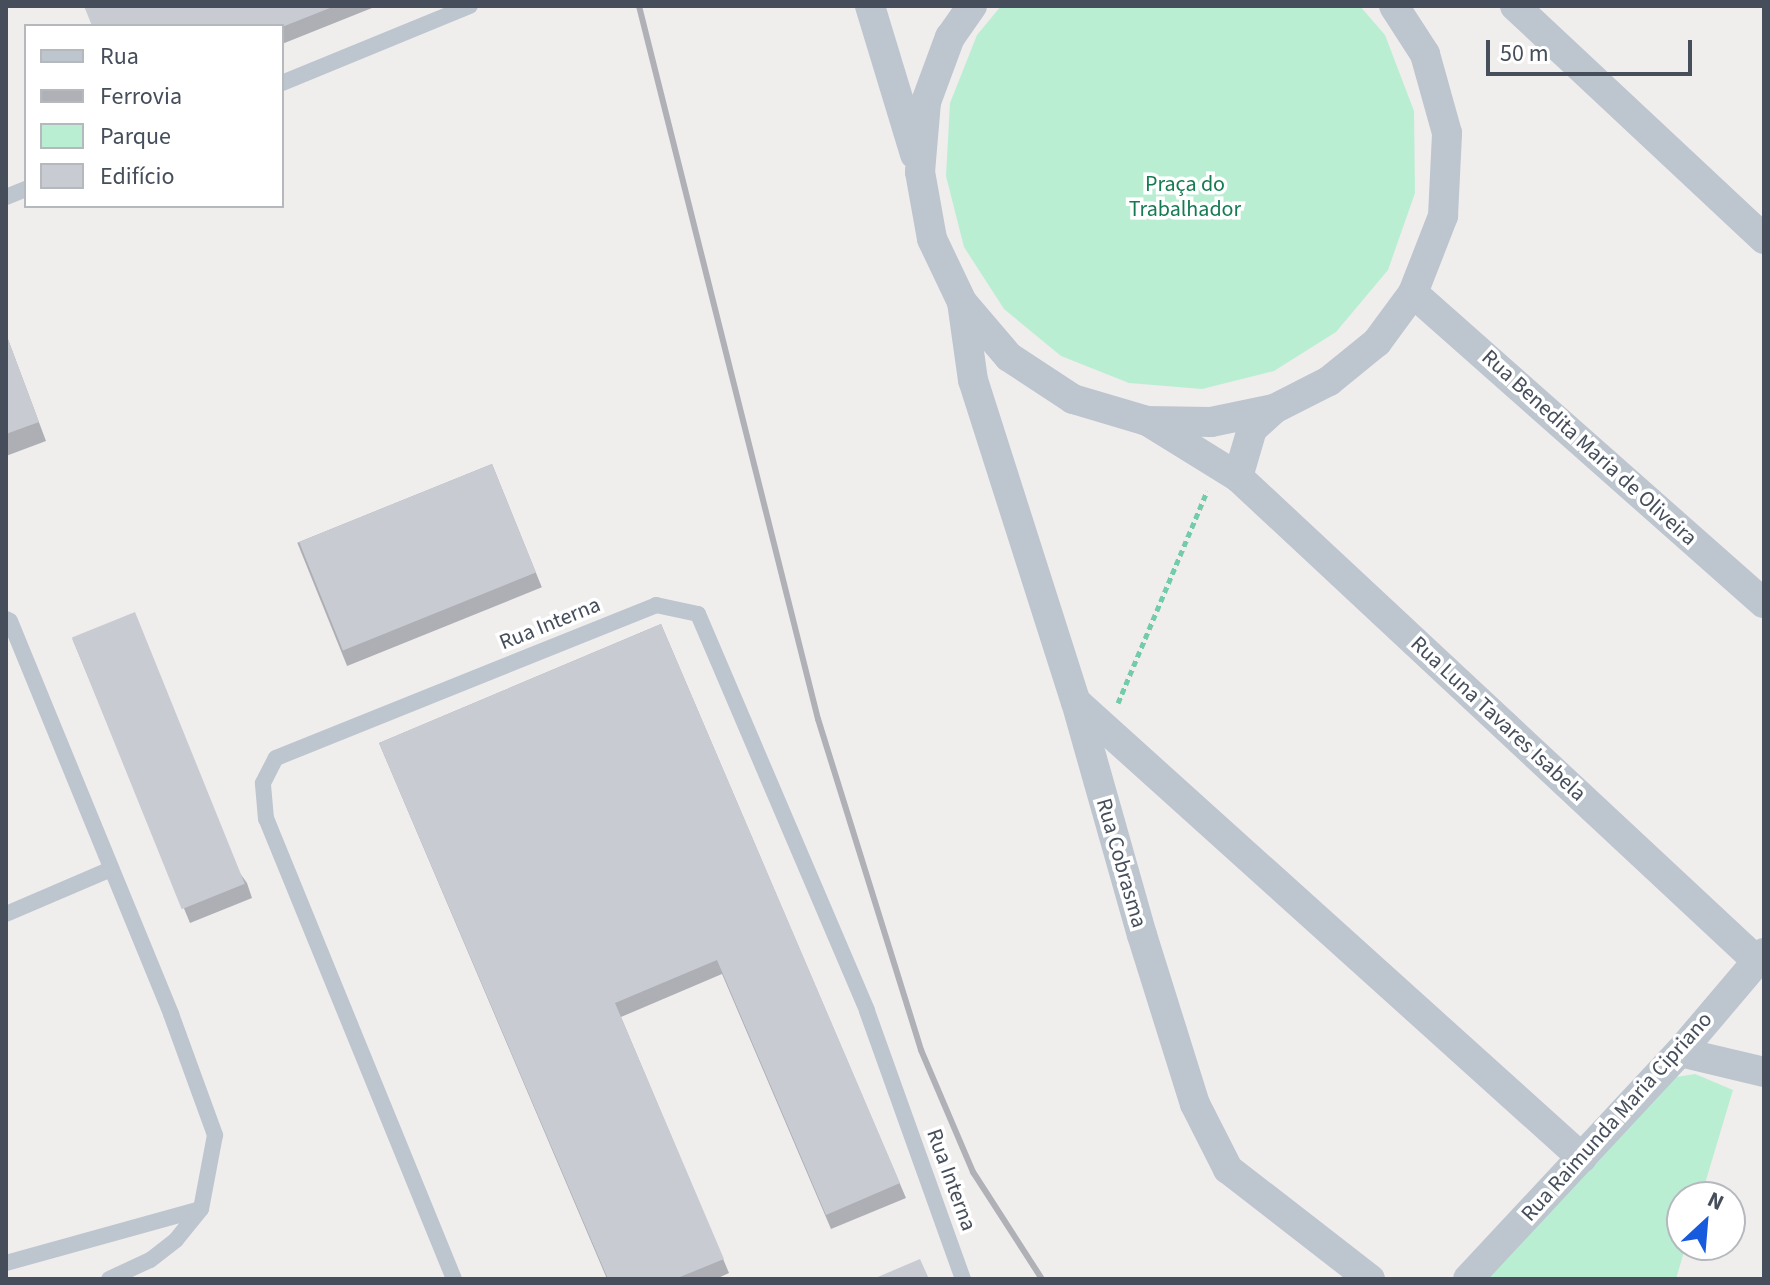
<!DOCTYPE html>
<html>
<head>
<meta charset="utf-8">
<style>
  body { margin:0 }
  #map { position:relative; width:1770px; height:1285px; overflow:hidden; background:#f0eded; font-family:"Source Sans 3",sans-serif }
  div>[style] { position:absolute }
  .green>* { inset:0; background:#baeed3 }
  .path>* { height:5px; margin-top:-2.5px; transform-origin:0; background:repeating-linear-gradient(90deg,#72cca9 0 6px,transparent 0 10px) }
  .service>* { height:16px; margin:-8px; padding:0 8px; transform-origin:8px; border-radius:8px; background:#bdc5cf }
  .minor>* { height:30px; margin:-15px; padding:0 15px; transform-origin:15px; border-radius:15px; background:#bdc5cf }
  .rail>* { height:6px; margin:-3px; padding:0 3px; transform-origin:3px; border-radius:3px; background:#afb1b7 }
  .wall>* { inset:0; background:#adafb5; transform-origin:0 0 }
  .building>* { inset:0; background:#c9cbd3; transform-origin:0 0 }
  span { translate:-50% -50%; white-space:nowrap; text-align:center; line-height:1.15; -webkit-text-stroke:7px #fff; paint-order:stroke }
  .park-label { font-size:22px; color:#167b53 }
  .street-label { font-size:22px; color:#454e5a }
  .frame { position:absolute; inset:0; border:8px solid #454e5a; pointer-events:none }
  .legend { position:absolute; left:24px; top:24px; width:260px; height:184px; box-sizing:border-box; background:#fff; border:2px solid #b5b8bd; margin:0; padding:10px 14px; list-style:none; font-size:24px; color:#454e5a }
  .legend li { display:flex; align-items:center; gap:16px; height:40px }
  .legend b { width:40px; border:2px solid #b5b8bd }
  .north { position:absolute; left:1666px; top:1181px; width:80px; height:80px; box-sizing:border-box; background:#fff; border:2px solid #b5b8bd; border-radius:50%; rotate:26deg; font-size:22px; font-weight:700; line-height:32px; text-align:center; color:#454e5a }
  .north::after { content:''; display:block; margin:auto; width:28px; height:36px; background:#185ade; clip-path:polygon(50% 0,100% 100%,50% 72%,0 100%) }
  .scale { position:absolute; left:1486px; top:40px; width:206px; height:36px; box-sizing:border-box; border:4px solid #454e5a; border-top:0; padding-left:10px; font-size:24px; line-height:28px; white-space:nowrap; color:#454e5a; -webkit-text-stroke:6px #fff; paint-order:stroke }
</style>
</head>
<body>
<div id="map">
  <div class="green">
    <i style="clip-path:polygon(1001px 6px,1360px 6px,1385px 35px,1414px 111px,1415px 193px,1388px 270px,1336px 332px,1274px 371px,1202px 389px,1129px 383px,1061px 356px,1004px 309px,964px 247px,946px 176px,950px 103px,977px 35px)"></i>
    <i style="clip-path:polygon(1695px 1074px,1733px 1090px,1701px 1197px,1682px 1197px,1682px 1245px,1686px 1245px,1676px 1279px,1488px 1279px,1670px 1078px)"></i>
  </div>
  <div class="path">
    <i style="left:1118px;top:703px;width:230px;rotate:-67.2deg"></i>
  </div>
  <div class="service">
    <i style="left:282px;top:83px;width:203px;rotate:-22.3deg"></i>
    <i style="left:6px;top:197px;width:22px;rotate:-22deg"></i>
    <i style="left:6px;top:619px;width:4px;rotate:27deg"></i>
    <i style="left:10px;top:621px;width:425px;rotate:67.7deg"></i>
    <i style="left:171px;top:1014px;width:129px;rotate:70deg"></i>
    <i style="left:215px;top:1135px;width:75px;rotate:100.7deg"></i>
    <i style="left:201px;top:1209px;width:40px;rotate:129deg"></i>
    <i style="left:176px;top:1240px;width:33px;rotate:142deg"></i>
    <i style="left:150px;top:1260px;width:45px;rotate:155.1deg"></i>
    <i style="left:6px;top:914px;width:114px;rotate:-23.2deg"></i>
    <i style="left:6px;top:1263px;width:202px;rotate:-15.5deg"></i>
    <i style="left:454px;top:1279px;width:497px;rotate:-112.2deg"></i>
    <i style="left:266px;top:819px;width:36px;rotate:-95deg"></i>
    <i style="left:263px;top:783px;width:28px;rotate:-63deg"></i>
    <i style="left:276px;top:758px;width:410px;rotate:-21.9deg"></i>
    <i style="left:656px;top:605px;width:43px;rotate:12.1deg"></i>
    <i style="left:698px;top:614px;width:431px;rotate:66.9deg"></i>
    <i style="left:867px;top:1011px;width:285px;rotate:70.3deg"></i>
  </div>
  <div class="minor">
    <i style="left:870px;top:6px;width:155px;rotate:73.1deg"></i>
    <i style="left:972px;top:6px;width:38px;rotate:125deg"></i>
    <i style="left:950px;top:37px;width:69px;rotate:110.3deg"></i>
    <i style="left:926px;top:102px;width:70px;rotate:94.9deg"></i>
    <i style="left:920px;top:172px;width:68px;rotate:79.8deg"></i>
    <i style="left:932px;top:239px;width:70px;rotate:64.5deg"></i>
    <i style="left:962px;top:302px;width:72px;rotate:49.5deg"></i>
    <i style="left:1009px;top:357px;width:77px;rotate:33.3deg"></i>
    <i style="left:1073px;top:399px;width:77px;rotate:16.6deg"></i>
    <i style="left:1147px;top:421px;width:64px;rotate:0.9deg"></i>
    <i style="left:1211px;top:422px;width:64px;rotate:-11.7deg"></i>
    <i style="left:1274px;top:409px;width:62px;rotate:-27deg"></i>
    <i style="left:1329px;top:381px;width:62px;rotate:-39.1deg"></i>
    <i style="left:1377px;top:342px;width:61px;rotate:-53.7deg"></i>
    <i style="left:1413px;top:293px;width:83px;rotate:-68.7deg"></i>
    <i style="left:1443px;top:216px;width:83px;rotate:-87.2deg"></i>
    <i style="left:1447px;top:133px;width:82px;rotate:-105.6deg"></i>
    <i style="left:1425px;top:54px;width:57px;rotate:-122.9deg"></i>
    <i style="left:1515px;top:6px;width:341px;rotate:43.1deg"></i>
    <i style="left:1413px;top:293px;width:468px;rotate:41.5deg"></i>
    <i style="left:962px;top:302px;width:79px;rotate:82deg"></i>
    <i style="left:973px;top:380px;width:338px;rotate:72.3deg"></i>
    <i style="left:1076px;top:702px;width:242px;rotate:74.2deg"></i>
    <i style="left:1142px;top:935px;width:177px;rotate:72.6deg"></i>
    <i style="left:1195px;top:1104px;width:73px;rotate:63.1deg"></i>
    <i style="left:1228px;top:1169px;width:180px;rotate:37.8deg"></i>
    <i style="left:1149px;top:422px;width:105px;rotate:31.7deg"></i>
    <i style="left:1238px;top:477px;width:710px;rotate:43deg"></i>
    <i style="left:1238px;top:477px;width:50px;rotate:-73.7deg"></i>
    <i style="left:1252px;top:429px;width:30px;rotate:-42deg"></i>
    <i style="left:1076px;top:702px;width:681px;rotate:42.02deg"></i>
    <i style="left:1680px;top:1052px;width:86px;rotate:13.4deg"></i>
    <i style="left:1468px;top:1279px;width:311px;rotate:-47deg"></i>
    <i style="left:1680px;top:1052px;width:130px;rotate:-49.7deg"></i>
  </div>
  <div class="rail">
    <i style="left:639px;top:6px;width:735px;rotate:75.91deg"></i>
    <i style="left:818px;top:719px;width:347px;rotate:72.7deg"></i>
    <i style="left:921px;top:1050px;width:133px;rotate:66.9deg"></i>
    <i style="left:973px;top:1172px;width:127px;rotate:57.2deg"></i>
  </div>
  <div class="wall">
    <i style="clip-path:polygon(84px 6px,377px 6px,282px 44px,282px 26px)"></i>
    <i style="clip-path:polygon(6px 334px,46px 441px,6px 456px)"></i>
    <i style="left:492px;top:464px;width:133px;height:210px;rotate:68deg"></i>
    <i style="clip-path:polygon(661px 624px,906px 1198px,831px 1229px,722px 974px,621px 1017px,729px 1273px,716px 1279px,607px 1279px,379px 743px)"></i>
    <i style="clip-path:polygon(72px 638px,247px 883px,252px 898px,190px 923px)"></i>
  </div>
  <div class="building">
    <i style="clip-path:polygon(84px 6px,335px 6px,282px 27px,92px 26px)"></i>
    <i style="clip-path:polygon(6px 334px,39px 422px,6px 434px)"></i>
    <i style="left:492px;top:464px;width:117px;height:208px;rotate:68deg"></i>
    <i style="left:135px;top:612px;width:293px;height:68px;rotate:68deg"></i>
    <i style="clip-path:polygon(661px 624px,900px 1183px,826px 1215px,717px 960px,615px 1003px,724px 1259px,675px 1279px,608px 1279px,379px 743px)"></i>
    <i style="clip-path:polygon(920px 1259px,929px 1279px,873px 1279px)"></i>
  </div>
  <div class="park-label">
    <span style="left:1185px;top:197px">Praça do<br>Trabalhador</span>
  </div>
  <div class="street-label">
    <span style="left:1589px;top:448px;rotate:42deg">Rua Benedita Maria de Oliveira</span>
    <span style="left:550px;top:624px;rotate:-22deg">Rua Interna</span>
    <span style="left:1498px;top:719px;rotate:43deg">Rua Luna Tavares Isabela</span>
    <span style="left:1121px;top:863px;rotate:74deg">Rua Cobrasma</span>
    <span style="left:1617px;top:1117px;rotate:-48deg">Rua Raimunda Maria Cipriano</span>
    <span style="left:951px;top:1180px;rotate:70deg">Rua Interna</span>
  </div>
  <div class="frame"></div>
  <ul class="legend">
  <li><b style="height:10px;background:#bdc5cf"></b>Rua</li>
  <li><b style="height:10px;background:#afb1b7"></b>Ferrovia</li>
  <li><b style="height:22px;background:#baeed3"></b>Parque</li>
  <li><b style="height:22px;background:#c9cbd3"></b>Edifício</li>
  </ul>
  <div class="north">N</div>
  <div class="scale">50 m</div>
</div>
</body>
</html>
